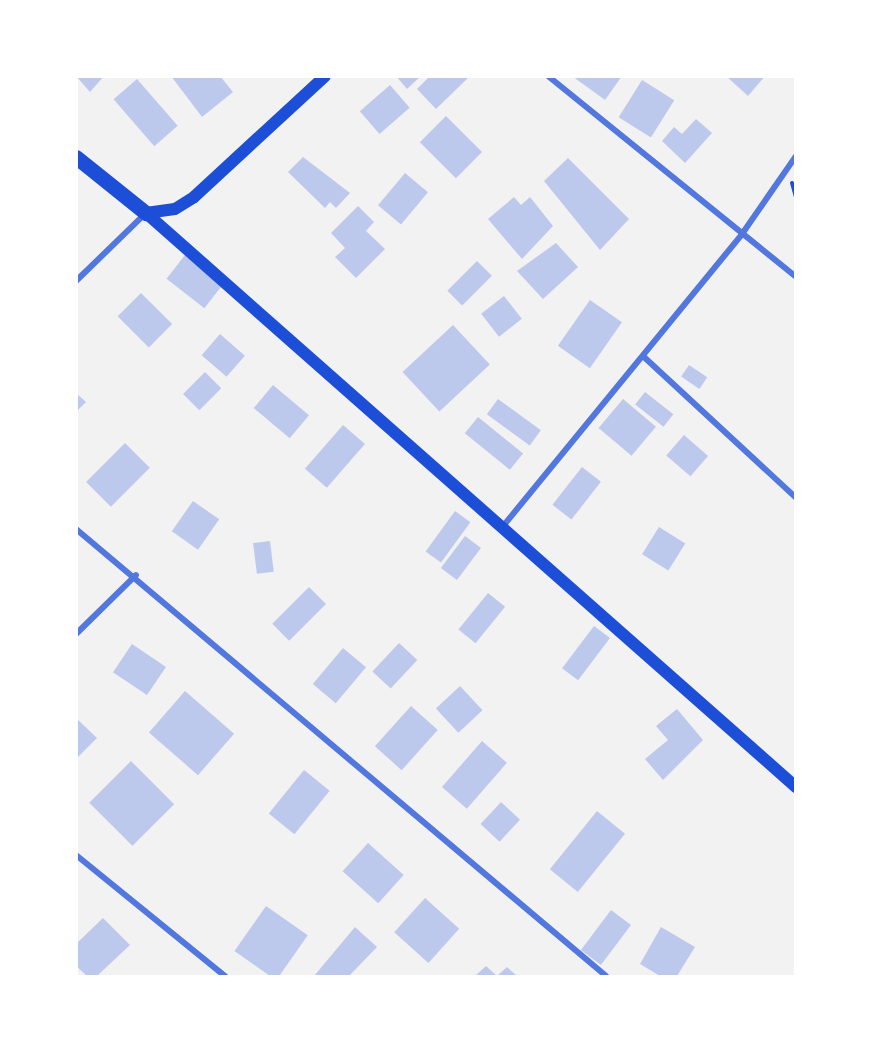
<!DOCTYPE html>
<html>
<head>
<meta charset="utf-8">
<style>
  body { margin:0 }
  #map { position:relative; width:872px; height:1053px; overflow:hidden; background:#f2f2f2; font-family:Manrope,sans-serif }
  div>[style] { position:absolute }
  .building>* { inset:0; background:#bdc9ec; transform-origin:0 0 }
  .path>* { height:4px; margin:-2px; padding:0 2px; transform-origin:2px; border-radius:2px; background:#1d4ed8 }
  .minor>* { height:6px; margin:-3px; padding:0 3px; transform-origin:3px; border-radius:3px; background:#5277de }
  .secondary>* { height:12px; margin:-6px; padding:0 6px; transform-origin:6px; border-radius:6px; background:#1d4ed8 }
  .primary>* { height:15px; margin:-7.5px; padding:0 7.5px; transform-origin:7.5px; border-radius:7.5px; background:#1d4ed8 }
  span { translate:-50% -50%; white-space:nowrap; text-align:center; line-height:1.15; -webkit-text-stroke:5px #fff; paint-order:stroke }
  .frame { position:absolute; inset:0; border:78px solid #fff; pointer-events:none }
</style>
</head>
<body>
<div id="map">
  <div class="building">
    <i style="clip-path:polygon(76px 76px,104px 76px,90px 92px)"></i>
    <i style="clip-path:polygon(171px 76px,220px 76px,233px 92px,202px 117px)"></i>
    <i style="clip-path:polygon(396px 76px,421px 76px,407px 89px)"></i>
    <i style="clip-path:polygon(430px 76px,470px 76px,436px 109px,417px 89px)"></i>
    <i style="clip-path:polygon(572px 76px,622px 76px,605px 100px)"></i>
    <i style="clip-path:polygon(726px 76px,765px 76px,748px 96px)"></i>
    <i style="left:137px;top:79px;width:62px;height:31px;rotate:49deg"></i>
    <i style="left:642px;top:80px;width:38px;height:44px;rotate:32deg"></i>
    <i style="left:390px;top:85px;width:30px;height:40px;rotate:49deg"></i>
    <i style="left:446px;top:116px;width:51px;height:37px;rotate:45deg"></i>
    <i style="clip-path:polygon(696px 119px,712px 133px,685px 163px,662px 141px,674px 127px,682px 134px)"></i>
    <i style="clip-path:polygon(303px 157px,350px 193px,336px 208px,330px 202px,325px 208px,288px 172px)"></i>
    <i style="clip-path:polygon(568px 158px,629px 219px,600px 250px,544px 181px)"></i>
    <i style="left:405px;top:173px;width:30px;height:42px;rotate:40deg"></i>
    <i style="clip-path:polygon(514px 197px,521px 205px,530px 197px,553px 226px,522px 259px,488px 219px)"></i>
    <i style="clip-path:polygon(358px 206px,374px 222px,366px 231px,385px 249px,356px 278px,335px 257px,345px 248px,331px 233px)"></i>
    <i style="clip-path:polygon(556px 243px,578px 267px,543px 299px,517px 271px)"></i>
    <i style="left:185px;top:255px;width:48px;height:30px;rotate:38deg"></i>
    <i style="left:477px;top:261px;width:21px;height:42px;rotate:45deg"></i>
    <i style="left:141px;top:293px;width:44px;height:33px;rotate:45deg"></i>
    <i style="left:504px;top:296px;width:29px;height:29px;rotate:52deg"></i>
    <i style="left:590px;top:300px;width:39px;height:56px;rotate:35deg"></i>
    <i style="left:453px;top:325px;width:54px;height:69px;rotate:47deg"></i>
    <i style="left:220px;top:334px;width:33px;height:28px;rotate:41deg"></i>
    <i style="left:689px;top:365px;width:22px;height:14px;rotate:34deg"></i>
    <i style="left:205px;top:372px;width:23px;height:31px;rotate:45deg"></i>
    <i style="left:273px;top:385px;width:47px;height:30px;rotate:40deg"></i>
    <i style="left:645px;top:392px;width:36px;height:16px;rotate:38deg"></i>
    <i style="clip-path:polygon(76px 393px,86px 402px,76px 412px)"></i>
    <i style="left:498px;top:399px;width:53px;height:19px;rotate:36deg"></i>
    <i style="left:623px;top:399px;width:43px;height:38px;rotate:40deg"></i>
    <i style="left:478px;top:417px;width:58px;height:21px;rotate:39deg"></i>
    <i style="left:343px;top:425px;width:29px;height:58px;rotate:41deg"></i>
    <i style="left:684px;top:435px;width:32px;height:27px;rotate:41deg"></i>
    <i style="left:125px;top:443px;width:35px;height:55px;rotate:45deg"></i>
    <i style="left:582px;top:467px;width:24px;height:48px;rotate:38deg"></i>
    <i style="left:193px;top:501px;width:32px;height:37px;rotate:35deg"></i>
    <i style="left:455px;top:511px;width:19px;height:50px;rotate:36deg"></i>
    <i style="left:659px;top:527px;width:31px;height:32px;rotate:32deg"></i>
    <i style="left:465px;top:536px;width:20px;height:40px;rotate:37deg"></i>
    <i style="left:270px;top:541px;width:31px;height:17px;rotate:83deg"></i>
    <i style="left:309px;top:587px;width:24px;height:52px;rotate:45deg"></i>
    <i style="left:488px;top:593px;width:22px;height:47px;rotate:39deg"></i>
    <i style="left:594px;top:626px;width:20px;height:53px;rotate:37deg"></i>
    <i style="left:399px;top:643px;width:25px;height:39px;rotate:43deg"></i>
    <i style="left:132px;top:644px;width:41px;height:34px;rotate:34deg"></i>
    <i style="left:343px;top:648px;width:30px;height:47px;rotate:40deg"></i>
    <i style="left:460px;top:686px;width:33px;height:33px;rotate:47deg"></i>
    <i style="left:185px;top:691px;width:65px;height:55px;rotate:41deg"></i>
    <i style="left:411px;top:706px;width:36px;height:54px;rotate:42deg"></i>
    <i style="clip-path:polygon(677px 709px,703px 740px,663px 780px,645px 759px,668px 740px,656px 726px)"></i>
    <i style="clip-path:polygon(76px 718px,97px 738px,76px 759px)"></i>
    <i style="left:482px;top:741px;width:33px;height:61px;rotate:41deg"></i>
    <i style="left:131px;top:761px;width:61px;height:59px;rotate:45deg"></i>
    <i style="left:304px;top:770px;width:33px;height:56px;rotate:39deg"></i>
    <i style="left:501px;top:802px;width:26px;height:30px;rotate:43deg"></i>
    <i style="left:597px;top:811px;width:36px;height:75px;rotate:39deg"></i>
    <i style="left:368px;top:843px;width:48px;height:38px;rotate:42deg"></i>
    <i style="left:425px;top:898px;width:46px;height:46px;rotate:42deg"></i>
    <i style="left:266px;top:906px;width:51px;height:55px;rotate:35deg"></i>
    <i style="left:611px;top:910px;width:25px;height:50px;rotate:37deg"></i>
    <i style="clip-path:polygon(103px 918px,130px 945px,97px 976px,87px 976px,76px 966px,76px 944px)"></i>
    <i style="clip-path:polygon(355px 927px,377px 947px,349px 976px,314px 976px)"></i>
    <i style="clip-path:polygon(661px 927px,695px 947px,677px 976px,660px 976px,640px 964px)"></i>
    <i style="clip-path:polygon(486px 966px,497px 976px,475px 976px)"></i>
    <i style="clip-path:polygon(507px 967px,517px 976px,497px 976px)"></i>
  </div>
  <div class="path">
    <i style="left:792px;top:183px;width:15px;rotate:74deg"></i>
  </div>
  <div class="minor">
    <i style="left:548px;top:76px;width:319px;rotate:39deg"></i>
    <i style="left:76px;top:281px;width:98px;rotate:-44.2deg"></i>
    <i style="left:644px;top:357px;width:207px;rotate:42.8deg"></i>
    <i style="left:504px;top:525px;width:376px;rotate:-50.7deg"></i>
    <i style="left:742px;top:234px;width:95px;rotate:-55.3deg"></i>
    <i style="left:76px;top:529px;width:693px;rotate:40.14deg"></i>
    <i style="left:76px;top:634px;width:84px;rotate:-44.5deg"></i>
    <i style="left:76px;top:855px;width:192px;rotate:39.1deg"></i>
  </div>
  <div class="secondary">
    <i style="left:146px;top:213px;width:867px;rotate:41.45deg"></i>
    <i style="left:146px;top:213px;width:29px;rotate:-8deg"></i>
    <i style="left:175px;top:209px;width:22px;rotate:-32deg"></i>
    <i style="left:194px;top:197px;width:178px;rotate:-42.7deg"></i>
  </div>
  <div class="primary">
    <i style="left:76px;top:157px;width:90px;rotate:38.7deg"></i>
  </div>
  <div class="frame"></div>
</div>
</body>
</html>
